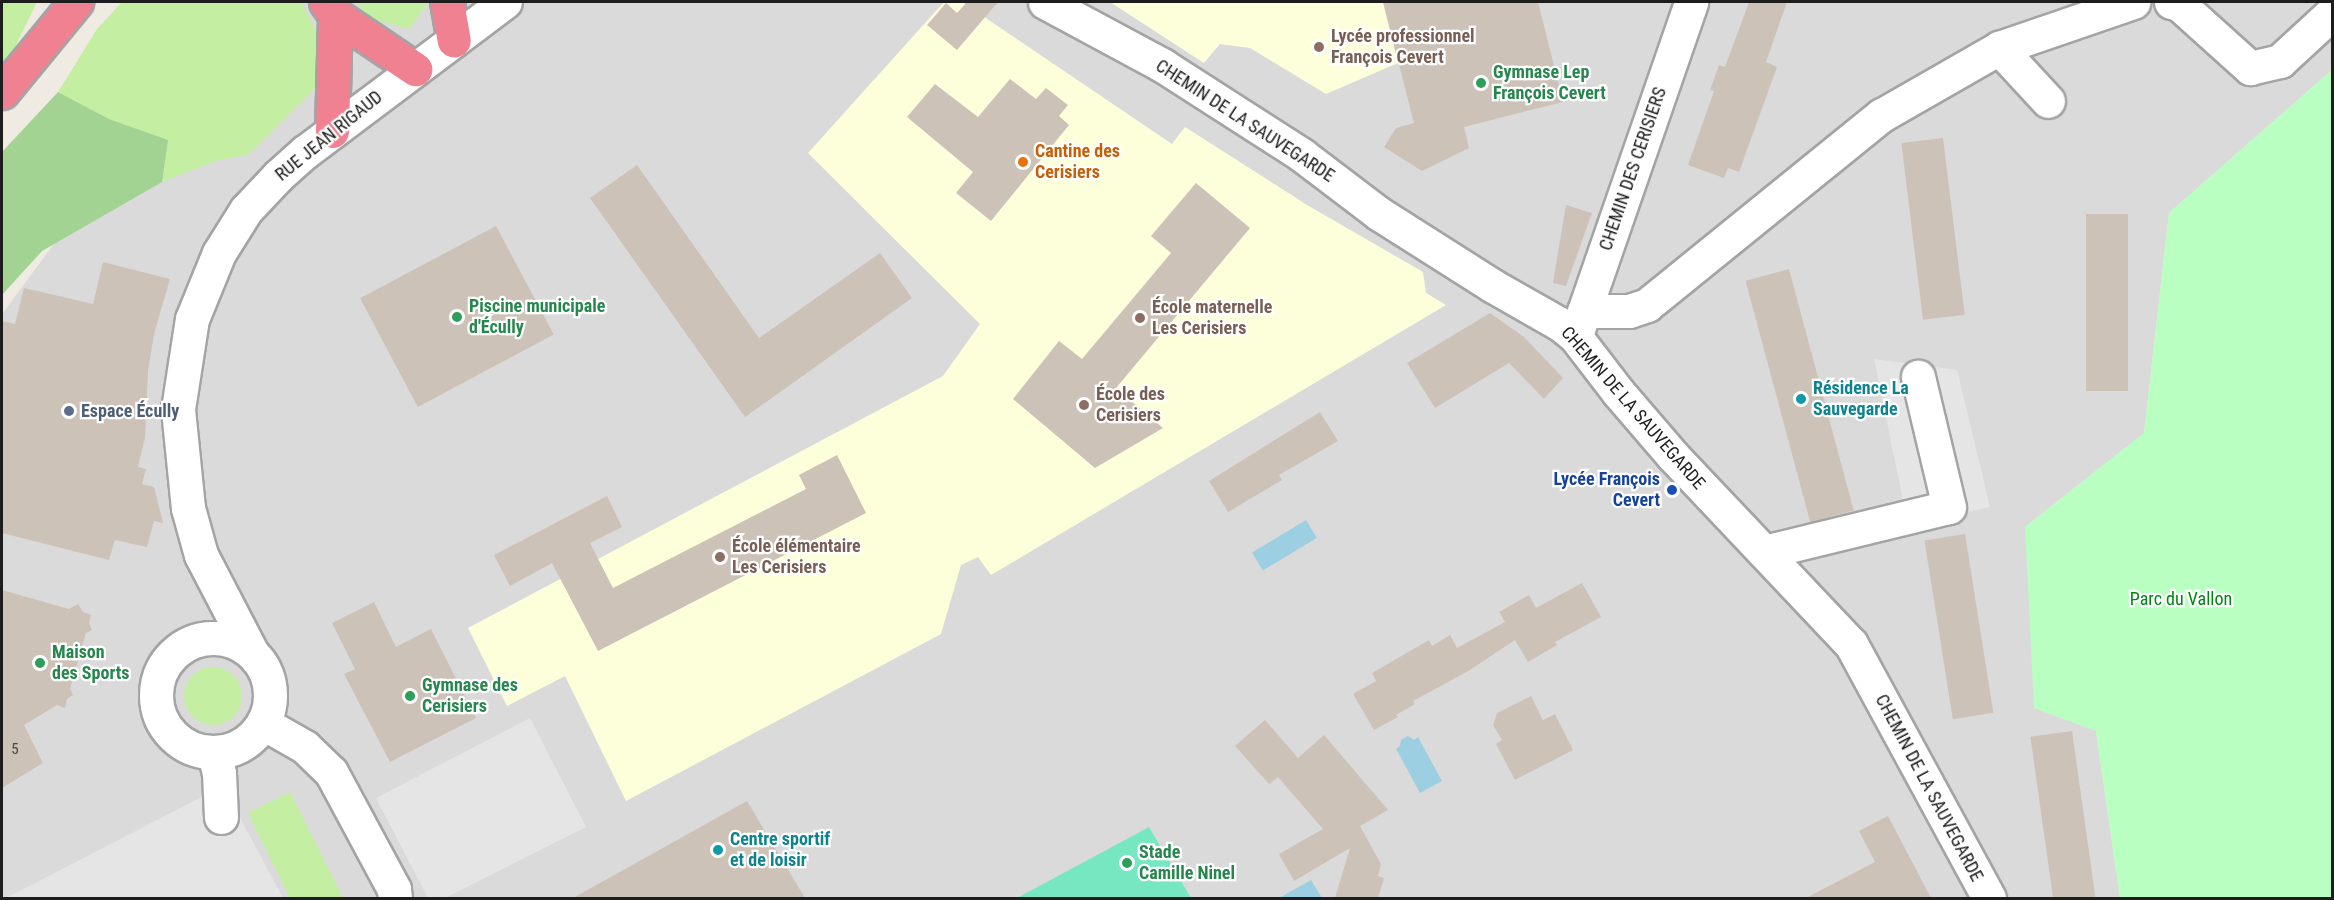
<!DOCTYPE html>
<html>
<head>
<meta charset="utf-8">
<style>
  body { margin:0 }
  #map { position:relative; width:2334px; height:900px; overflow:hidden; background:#efebe2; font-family:"Roboto Condensed",sans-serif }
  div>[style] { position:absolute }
  .residential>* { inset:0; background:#dbdada }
  .education>* { inset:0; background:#fdffdb }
  .grass>* { inset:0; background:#c4efa2 }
  .round { border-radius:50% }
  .forest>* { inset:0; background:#a2d392 }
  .park>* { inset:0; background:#b9ffc2 }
  .pitch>* { inset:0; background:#77e7c1 }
  .parking>* { inset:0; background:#e5e5e5 }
  .water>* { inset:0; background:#9dcfe2; transform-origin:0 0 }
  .building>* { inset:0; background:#ccc2b8; transform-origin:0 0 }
  .roads { filter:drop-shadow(2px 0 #a4a4a4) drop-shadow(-2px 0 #a4a4a4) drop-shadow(0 2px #a4a4a4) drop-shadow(0 -2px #a4a4a4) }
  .minor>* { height:33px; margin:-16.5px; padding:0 16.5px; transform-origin:16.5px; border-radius:16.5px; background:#fff }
  .minor>.ring { margin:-16.5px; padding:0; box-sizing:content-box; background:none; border:33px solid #fff; border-radius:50% }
  .highway>* { height:33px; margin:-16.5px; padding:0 16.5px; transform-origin:16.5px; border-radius:16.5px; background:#ef8190 }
  .dots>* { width:16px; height:16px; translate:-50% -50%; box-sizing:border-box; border:3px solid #fff; border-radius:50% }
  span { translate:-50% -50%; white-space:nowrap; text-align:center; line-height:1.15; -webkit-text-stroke:4.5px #fff; paint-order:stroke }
  .number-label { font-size:15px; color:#494644 }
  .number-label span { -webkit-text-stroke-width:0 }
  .education-label { font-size:18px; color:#785e54; font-weight:700 }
  .left { translate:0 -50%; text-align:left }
  .leisure-label { font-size:18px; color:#27864d; font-weight:700 }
  .street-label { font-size:18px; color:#1d1d1d }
  .food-label { font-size:18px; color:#c56008; font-weight:700 }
  .culture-label { font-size:18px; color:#0d838f; font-weight:700 }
  .service-label { font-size:18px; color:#4e5e75; font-weight:700 }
  .transit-label { font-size:18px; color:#164399; font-weight:700 }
  .right { translate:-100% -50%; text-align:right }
  .park-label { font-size:18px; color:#008612 }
  .frame { position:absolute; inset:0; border:3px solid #1d1d1d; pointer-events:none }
</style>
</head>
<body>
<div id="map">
  <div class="residential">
    <i style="clip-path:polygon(206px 2px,2332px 2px,2332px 70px,2169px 213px,2144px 433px,2025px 527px,2096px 731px,2120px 898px,2px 898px,2px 314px,122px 152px)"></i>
  </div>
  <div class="education">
    <i style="clip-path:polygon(944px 2px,962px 2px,1172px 144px,1185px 127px,1307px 205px,1423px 272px,1426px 293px,1446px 305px,991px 575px,978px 557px,961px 565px,941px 634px,626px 801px,565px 676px,507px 706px,468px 628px,943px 376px,980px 324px,808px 153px)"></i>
    <i style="clip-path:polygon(1110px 2px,1383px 2px,1398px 63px,1326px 94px,1250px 48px,1220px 44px,1204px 63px)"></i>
  </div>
  <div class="grass">
    <i style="clip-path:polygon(2px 2px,37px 2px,14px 49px,2px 65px)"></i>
    <i style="clip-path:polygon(122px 2px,301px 2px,322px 42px,315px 88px,249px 154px,216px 161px,162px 182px,168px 140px,109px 119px,58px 92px,97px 29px)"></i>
    <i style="clip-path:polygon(356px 2px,427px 2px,428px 3px,409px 29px,370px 18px)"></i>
    <i class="round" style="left:184px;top:667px;width:58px;height:58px"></i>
    <i style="clip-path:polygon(290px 792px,343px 898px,290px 898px,248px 813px)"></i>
  </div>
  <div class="forest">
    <i style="clip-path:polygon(58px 92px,109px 119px,168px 140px,162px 182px,42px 251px,2px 295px,2px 152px)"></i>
  </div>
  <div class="park">
    <i style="clip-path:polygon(2332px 70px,2332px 898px,2120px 898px,2096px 731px,2034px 708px,2025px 527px,2144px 433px,2169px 213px)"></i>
  </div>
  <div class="pitch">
    <i style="clip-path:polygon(1149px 827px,1191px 898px,1017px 898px)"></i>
  </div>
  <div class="parking">
    <i style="clip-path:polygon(1874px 359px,1957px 370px,1990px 507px,1908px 525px)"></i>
    <i style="clip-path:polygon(530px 718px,586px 827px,445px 898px,428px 898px,376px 798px)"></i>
    <i style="clip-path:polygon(223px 786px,283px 898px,6px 898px)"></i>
  </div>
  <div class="water">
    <i style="left:1306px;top:520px;width:21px;height:63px;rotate:59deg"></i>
    <i style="clip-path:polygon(1408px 736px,1414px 740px,1418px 737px,1442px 781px,1420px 793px,1396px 749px,1400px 746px,1401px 740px)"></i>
    <i style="clip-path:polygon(1311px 880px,1322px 898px,1279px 898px)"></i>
  </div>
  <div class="building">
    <i style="clip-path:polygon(967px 2px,998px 2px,957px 50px,927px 25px,946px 3px,957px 13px)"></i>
    <i style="clip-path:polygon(1383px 2px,1538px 2px,1563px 102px,1464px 127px,1469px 148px,1422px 171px,1384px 147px,1396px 128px,1414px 123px)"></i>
    <i style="clip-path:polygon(1749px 2px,1787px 2px,1766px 62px,1777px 67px,1739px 172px,1728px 168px,1724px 178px,1688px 165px,1714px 91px,1710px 90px,1719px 65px,1725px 67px)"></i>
    <i style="clip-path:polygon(1010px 79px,1036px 99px,1046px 88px,1068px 105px,1059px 116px,1069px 125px,991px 221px,956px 193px,973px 172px,907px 117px,935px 84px,978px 117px)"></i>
    <i style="left:1943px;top:138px;width:178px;height:42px;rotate:83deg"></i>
    <i style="clip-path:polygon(637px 165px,759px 338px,880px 253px,912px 298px,745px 417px,590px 198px)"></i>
    <i style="clip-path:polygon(1196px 183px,1250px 228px,1116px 388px,1163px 428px,1095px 468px,1013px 399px,1059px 341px,1082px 359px,1171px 253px,1151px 236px)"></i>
    <i style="clip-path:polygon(1566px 205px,1592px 213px,1566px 286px,1553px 283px)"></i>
    <i style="left:2128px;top:214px;width:177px;height:42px;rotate:90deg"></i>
    <i style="left:496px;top:226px;width:123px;height:154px;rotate:62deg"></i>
    <i style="clip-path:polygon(103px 262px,170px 279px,154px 334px,148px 371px,145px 438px,138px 467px,146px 469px,142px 484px,154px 487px,163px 523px,154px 521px,147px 547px,115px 540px,109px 560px,2px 533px,2px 321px,15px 324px,24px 288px,93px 304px)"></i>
    <i style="left:1789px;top:269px;width:250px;height:45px;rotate:75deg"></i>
    <i style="clip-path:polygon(1490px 313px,1524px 337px,1563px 378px,1544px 399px,1509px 363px,1435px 408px,1407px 363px)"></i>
    <i style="clip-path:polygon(1320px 412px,1338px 441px,1279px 475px,1282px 480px,1228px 512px,1209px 481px)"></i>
    <i style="clip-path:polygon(837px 455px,866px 513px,598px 651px,552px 563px,510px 586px,494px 555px,607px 496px,622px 527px,590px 543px,613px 588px,806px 489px,799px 475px)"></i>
    <i style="left:1965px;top:534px;width:181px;height:41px;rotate:81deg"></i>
    <i style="clip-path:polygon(1582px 583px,1601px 617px,1555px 642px,1557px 645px,1528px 662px,1515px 640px,1470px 670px,1413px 701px,1415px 704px,1396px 715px,1398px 717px,1374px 730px,1353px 694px,1376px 681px,1372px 673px,1429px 640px,1432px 646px,1450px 635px,1457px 648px,1505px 622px,1499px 612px,1529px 595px,1536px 608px)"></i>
    <i style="clip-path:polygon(2px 590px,69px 609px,78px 604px,83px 612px,91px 615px,89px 623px,92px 630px,86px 633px,70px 689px,73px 695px,67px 699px,65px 708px,57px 705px,24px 725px,43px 763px,2px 788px)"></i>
    <i style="clip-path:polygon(374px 602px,396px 647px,431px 629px,476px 718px,390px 762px,344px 674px,355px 669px,332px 623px)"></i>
    <i style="clip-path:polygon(1531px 696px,1543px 720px,1555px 714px,1573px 750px,1515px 780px,1496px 744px,1502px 740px,1493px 725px,1497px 713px)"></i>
    <i style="clip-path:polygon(1265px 720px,1298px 758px,1324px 735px,1388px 810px,1360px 826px,1381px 864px,1378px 876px,1384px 878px,1378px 898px,1335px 898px,1350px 848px,1294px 881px,1279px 854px,1323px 829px,1278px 777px,1269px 784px,1235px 746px)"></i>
    <i style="left:2072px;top:731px;width:169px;height:42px;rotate:82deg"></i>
    <i style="clip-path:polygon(747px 801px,805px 898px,573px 898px)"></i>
    <i style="clip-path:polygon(1888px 816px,1931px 898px,1806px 898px,1875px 862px,1859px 831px)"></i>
  </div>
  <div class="roads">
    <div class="minor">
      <i style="left:1045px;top:2px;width:133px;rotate:28.3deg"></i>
      <i style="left:1162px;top:65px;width:166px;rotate:32.7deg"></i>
      <i style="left:1302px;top:155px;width:96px;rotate:37.3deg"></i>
      <i style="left:1378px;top:213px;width:136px;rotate:32.4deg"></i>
      <i style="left:1493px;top:286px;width:77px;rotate:29.6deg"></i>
      <i style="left:1560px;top:324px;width:19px;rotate:39deg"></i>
      <i style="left:1575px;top:336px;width:71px;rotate:52.5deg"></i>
      <i style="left:1618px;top:392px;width:84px;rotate:49.3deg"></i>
      <i style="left:1673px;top:456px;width:259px;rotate:46.6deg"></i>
      <i style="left:1851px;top:644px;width:289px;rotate:61.5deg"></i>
      <i style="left:2171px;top:2px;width:8px;rotate:14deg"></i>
      <i style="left:2179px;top:4px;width:96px;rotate:42deg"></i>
      <i style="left:2250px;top:68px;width:31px;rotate:-13deg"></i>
      <i style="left:2280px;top:61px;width:71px;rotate:-42.7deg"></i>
      <i style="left:1999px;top:48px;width:72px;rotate:47.2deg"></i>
      <i style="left:1584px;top:311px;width:45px"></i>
      <i style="left:1629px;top:311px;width:19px;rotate:-18deg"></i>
      <i style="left:1647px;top:305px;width:302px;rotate:-39deg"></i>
      <i style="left:1882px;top:115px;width:135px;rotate:-29.8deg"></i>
      <i style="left:1999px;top:48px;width:142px;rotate:-18.9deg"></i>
      <i style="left:1578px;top:329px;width:346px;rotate:-70.9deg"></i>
      <i style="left:1764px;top:552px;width:190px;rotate:-13.7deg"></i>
      <i style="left:1949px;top:507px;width:134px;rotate:-103.4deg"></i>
      <i class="ring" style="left:156px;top:638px;width:81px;height:81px"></i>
      <i style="left:252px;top:653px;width:110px;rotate:-117.5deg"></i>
      <i style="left:201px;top:555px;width:49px;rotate:-105.5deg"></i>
      <i style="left:188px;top:508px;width:100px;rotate:-95.8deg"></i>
      <i style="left:178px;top:409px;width:91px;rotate:-81.2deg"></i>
      <i style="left:192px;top:319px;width:71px;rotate:-67.8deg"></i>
      <i style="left:219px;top:253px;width:51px;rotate:-57.9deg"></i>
      <i style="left:246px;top:210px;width:47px;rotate:-46.7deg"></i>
      <i style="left:278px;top:176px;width:36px;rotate:-42deg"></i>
      <i style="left:305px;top:152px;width:250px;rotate:-36.9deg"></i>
      <i style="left:263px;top:723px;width:48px;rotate:29.7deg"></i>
      <i style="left:305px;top:747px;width:36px;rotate:44deg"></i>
      <i style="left:331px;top:772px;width:133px;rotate:61.7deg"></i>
      <i style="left:394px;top:889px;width:9px;rotate:84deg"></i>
      <i style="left:214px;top:752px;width:22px;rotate:77deg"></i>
      <i style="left:219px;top:773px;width:44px;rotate:87.4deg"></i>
    </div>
    <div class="highway">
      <i style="left:326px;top:2px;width:16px;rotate:55deg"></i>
      <i style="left:335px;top:15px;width:97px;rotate:34deg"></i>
      <i style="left:447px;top:2px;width:39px;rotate:80deg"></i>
      <i style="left:2px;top:92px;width:117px;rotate:-50.6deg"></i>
      <i style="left:332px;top:131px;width:116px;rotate:-88.5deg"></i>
    </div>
  </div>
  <div class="dots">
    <i style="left:1319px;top:47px;background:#8d6e63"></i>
    <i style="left:1481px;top:83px;background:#2e9e5b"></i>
    <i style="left:1023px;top:162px;background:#e8710a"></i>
    <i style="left:457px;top:317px;background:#2e9e5b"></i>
    <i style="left:1140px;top:318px;background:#8d6e63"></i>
    <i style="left:1801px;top:399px;background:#0f9aa8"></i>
    <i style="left:1084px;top:405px;background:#8d6e63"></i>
    <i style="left:69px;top:411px;background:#5c6f8a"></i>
    <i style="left:1672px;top:490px;background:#1a4fb4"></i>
    <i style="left:720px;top:557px;background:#8d6e63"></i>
    <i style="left:40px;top:663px;background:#2e9e5b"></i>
    <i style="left:410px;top:696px;background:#2e9e5b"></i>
    <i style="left:718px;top:850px;background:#0f9aa8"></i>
    <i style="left:1127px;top:863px;background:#2e9e5b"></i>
  </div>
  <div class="number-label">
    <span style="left:15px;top:750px">5</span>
  </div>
  <div class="education-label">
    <span class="left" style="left:1331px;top:47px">Lycée professionnel<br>François Cevert</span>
    <span class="left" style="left:1152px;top:318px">École maternelle<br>Les Cerisiers</span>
    <span class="left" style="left:1096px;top:405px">École des<br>Cerisiers</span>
    <span class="left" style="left:732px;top:557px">École élémentaire<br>Les Cerisiers</span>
  </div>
  <div class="leisure-label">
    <span class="left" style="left:1493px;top:83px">Gymnase Lep<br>François Cevert</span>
    <span class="left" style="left:469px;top:317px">Piscine municipale<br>d'Écully</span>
    <span class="left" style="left:52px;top:663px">Maison<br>des Sports</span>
    <span class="left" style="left:422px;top:696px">Gymnase des<br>Cerisiers</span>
    <span class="left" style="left:1139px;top:863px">Stade<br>Camille Ninel</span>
  </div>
  <div class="street-label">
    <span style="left:1245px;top:121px;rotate:33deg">CHEMIN DE LA SAUVEGARDE</span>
    <span style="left:329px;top:136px;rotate:-39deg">RUE JEAN RIGAUD</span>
    <span style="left:1633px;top:169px;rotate:-71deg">CHEMIN DES CERISIERS</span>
    <span style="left:1633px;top:408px;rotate:49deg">CHEMIN DE LA SAUVEGARDE</span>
    <span style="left:1929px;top:788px;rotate:62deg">CHEMIN DE LA SAUVEGARDE</span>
  </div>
  <div class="food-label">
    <span class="left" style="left:1035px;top:162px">Cantine des<br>Cerisiers</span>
  </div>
  <div class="culture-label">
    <span class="left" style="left:1813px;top:399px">Résidence La<br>Sauvegarde</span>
    <span class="left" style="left:730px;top:850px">Centre sportif<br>et de loisir</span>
  </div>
  <div class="service-label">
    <span class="left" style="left:81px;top:411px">Espace Écully</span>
  </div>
  <div class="transit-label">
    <span class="right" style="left:1660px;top:490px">Lycée François<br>Cevert</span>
  </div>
  <div class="park-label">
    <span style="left:2181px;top:599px">Parc du Vallon</span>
  </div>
  <div class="frame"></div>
</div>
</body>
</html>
